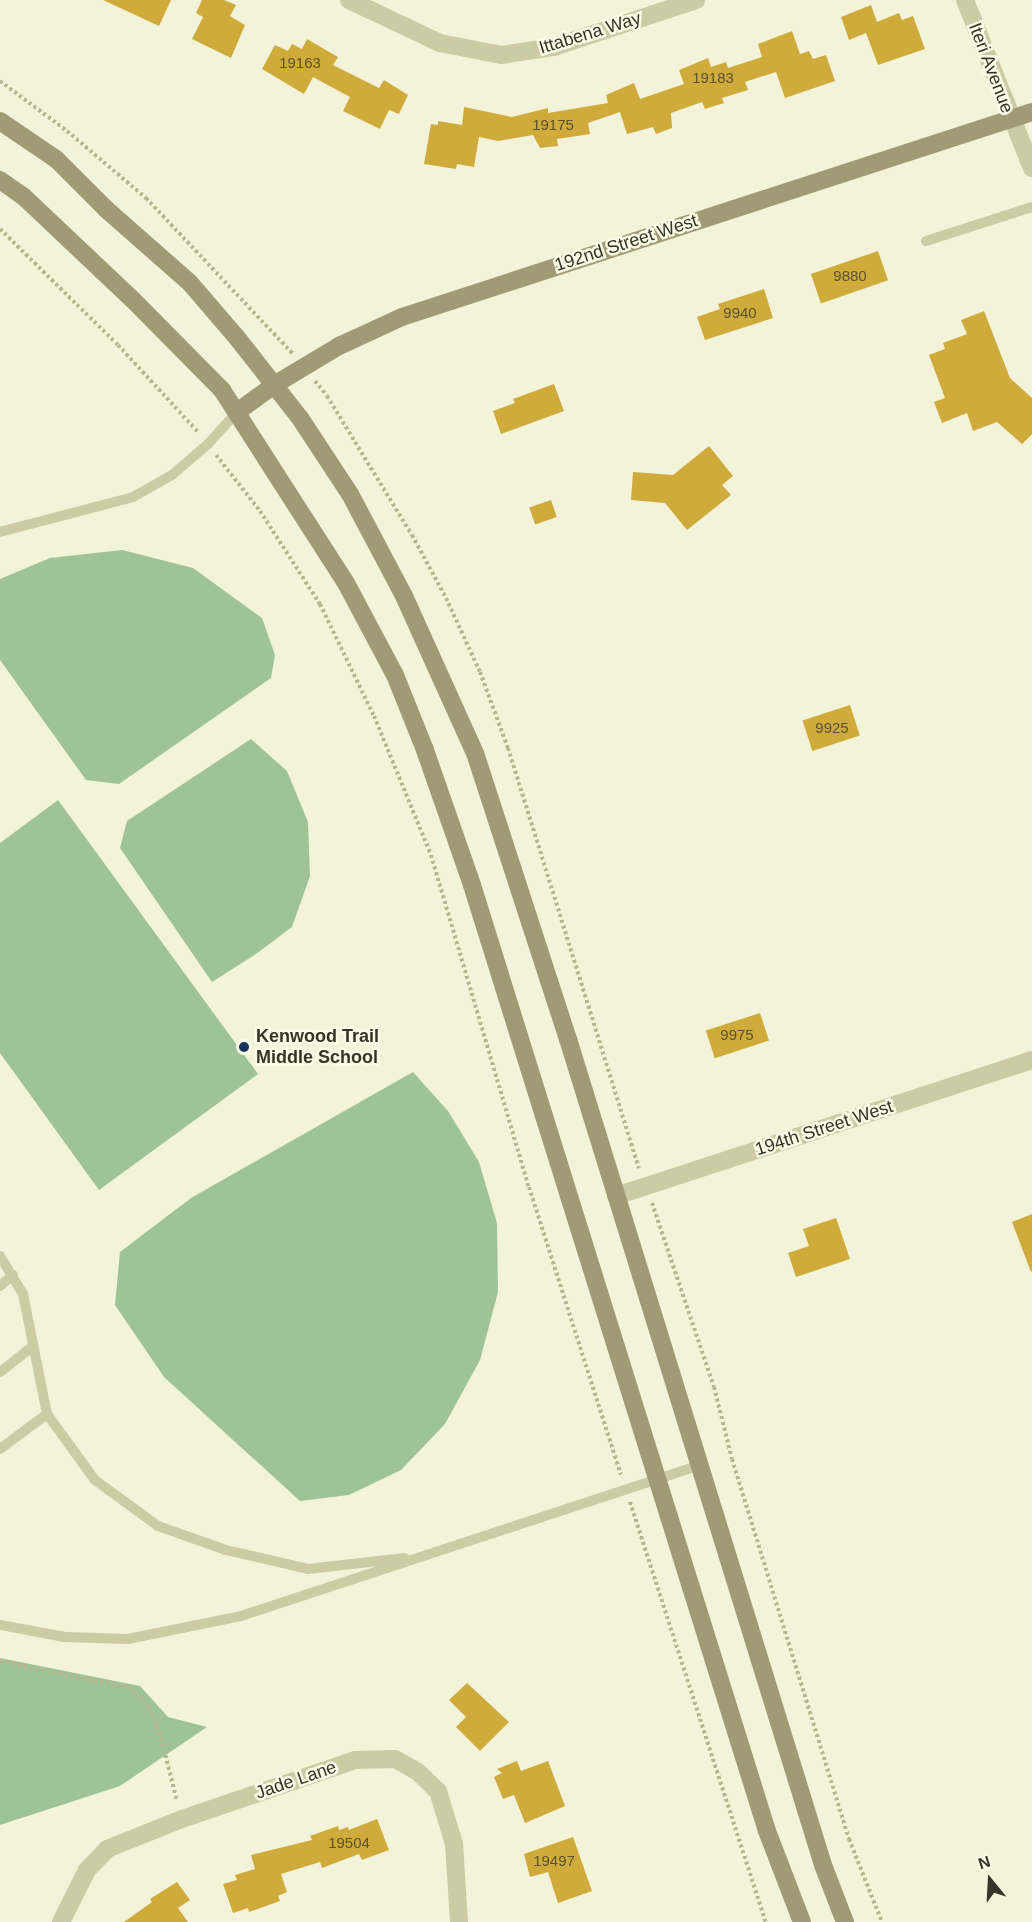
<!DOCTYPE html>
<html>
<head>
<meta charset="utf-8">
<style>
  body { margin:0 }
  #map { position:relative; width:1032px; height:1922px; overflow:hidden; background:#f2f3d9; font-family:Helvetica,sans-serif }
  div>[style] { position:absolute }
  .green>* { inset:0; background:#9fc398 }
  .building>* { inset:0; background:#cfab3c; transform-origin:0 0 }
  .path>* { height:4px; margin-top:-2px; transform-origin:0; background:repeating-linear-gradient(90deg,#b8b68e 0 3px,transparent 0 6px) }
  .lane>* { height:10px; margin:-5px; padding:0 5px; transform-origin:5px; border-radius:5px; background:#cccba4 }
  .street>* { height:18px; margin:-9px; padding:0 9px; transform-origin:9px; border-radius:9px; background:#cccba4 }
  .secondary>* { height:18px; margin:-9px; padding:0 9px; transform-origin:9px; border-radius:9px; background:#a09b75 }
  .dots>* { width:16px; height:16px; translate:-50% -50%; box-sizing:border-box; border:3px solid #f9fbe6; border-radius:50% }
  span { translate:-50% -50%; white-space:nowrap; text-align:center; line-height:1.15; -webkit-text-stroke:5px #f9fbe6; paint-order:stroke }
  .number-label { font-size:15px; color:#5d522c }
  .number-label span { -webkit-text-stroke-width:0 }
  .street-label { font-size:18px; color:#373426 }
  .poi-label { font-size:18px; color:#373426; font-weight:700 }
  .left { translate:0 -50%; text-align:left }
  .north { position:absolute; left:960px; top:1850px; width:60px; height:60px; -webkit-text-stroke:4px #f9fbe6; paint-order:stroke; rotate:342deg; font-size:16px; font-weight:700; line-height:24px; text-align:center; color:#373426 }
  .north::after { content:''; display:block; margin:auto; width:21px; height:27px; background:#373426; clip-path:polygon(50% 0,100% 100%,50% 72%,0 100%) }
</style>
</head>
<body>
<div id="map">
  <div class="green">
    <i style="clip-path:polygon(122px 550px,193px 568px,262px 618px,275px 655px,271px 678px,119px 784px,86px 780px,0 660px,0 579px,50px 558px)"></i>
    <i style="clip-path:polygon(251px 739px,287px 771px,308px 822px,310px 876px,292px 927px,256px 954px,212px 982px,120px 848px,127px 821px)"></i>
    <i style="clip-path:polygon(58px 800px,258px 1074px,99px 1190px,0 1053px,0 843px)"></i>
    <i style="clip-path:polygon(413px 1072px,448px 1111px,479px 1162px,497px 1223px,498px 1292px,480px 1360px,445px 1424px,401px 1470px,349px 1495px,300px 1501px,164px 1377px,115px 1305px,120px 1252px,191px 1198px)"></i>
    <i style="clip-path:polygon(0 1658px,140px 1686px,168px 1717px,207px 1727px,120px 1786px,0 1825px)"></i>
  </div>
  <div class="building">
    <i style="clip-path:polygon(103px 0,171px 0,159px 26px)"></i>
    <i style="clip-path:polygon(202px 0,224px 0,236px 5px,230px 16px,245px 25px,231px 58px,192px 39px,203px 17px,196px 13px)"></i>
    <i style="clip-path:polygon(871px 5px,877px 22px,899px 13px,902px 20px,913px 16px,925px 49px,878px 65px,866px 33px,849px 40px,841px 17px)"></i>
    <i style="clip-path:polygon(792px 31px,800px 54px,809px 51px,813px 59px,826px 55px,835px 81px,785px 98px,776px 72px,745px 82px,748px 90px,722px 98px,724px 103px,705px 109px,702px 102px,671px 113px,672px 128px,656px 134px,653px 127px,627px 134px,620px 112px,588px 123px,590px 134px,557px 139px,558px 146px,540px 148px,533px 135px,498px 141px,479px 137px,474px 167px,457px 164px,456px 169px,424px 164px,431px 124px,438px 125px,438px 121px,462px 125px,464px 107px,512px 117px,548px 108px,548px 113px,608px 103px,606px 95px,634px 83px,640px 99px,684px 84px,679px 70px,708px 58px,711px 67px,726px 62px,728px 68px,762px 57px,758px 44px)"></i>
    <i style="clip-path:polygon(307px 39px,338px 57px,333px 65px,379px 88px,384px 80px,408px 95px,399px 114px,389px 110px,380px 129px,343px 111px,350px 97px,313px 77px,304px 94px,262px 69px,275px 45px,288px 51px,292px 44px,302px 49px)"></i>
    <i style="left:878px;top:251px;width:31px;height:71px;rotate:71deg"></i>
    <i style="clip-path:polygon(764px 289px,773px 318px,705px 340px,697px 317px,720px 309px,718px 304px)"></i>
    <i style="clip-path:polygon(984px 311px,1010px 378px,1032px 398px,1032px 434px,1022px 444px,997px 422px,973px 431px,967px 413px,942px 423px,934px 402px,945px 398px,929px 355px,945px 349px,943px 343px,967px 334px,961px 320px)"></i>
    <i style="clip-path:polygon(554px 384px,564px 411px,501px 434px,493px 411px,515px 403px,513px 399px)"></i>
    <i style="clip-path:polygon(709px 446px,733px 476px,722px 485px,731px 495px,687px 530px,665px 503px,631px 500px,633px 472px,673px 475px)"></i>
    <i style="left:551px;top:500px;width:18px;height:23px;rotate:71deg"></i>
    <i style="left:850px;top:705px;width:32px;height:50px;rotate:72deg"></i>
    <i style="left:760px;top:1013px;width:29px;height:57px;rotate:72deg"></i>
    <i style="clip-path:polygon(1032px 1214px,1032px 1271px,1031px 1272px,1012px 1222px)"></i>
    <i style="clip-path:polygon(836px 1218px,850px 1259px,796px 1277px,788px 1253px,809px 1246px,803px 1229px)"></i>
    <i style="clip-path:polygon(467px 1683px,509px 1722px,480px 1751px,456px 1727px,466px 1717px,449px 1700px)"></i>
    <i style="clip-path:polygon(517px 1761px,521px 1771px,548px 1761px,565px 1806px,525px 1823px,514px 1795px,503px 1799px,494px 1777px,502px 1773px,497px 1769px)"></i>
    <i style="clip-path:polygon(377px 1819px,389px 1850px,362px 1860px,359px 1854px,322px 1868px,320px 1862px,281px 1874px,287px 1892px,278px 1896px,280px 1901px,249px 1912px,248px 1908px,233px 1913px,223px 1884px,237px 1880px,235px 1875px,255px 1869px,251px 1855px,312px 1840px,310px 1836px,338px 1826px,339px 1830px,348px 1827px,349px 1830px)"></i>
    <i style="clip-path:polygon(573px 1837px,592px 1891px,558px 1903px,548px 1872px,530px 1877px,524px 1854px)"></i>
    <i style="clip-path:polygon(177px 1882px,190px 1900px,178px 1908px,188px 1922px,124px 1922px,152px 1902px,150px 1899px)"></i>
  </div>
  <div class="path">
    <i style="left:0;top:81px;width:84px;rotate:36.7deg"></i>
    <i style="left:67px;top:131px;width:104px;rotate:40.3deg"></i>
    <i style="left:146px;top:198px;width:214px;rotate:46.7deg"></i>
    <i style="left:0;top:229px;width:165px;rotate:44.5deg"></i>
    <i style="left:118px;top:345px;width:118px;rotate:47.4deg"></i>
    <i style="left:315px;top:381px;width:19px;rotate:51deg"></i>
    <i style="left:327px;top:396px;width:163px;rotate:58.6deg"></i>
    <i style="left:412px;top:535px;width:72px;rotate:61.6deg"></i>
    <i style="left:446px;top:598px;width:81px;rotate:65.3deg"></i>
    <i style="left:480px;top:672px;width:81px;rotate:69.8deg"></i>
    <i style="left:508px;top:748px;width:440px;rotate:72.7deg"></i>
    <i style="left:216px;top:455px;width:71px;rotate:51.8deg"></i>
    <i style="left:260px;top:511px;width:111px;rotate:57.2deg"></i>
    <i style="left:320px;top:604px;width:124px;rotate:64.3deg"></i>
    <i style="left:374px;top:716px;width:150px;rotate:67.7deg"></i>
    <i style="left:431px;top:855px;width:346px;rotate:73.6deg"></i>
    <i style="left:529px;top:1187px;width:302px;rotate:72.3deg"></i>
    <i style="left:652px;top:1203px;width:194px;rotate:71.4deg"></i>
    <i style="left:714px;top:1387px;width:74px;rotate:76deg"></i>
    <i style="left:732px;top:1459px;width:398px;rotate:72.9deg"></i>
    <i style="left:849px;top:1839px;width:89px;rotate:68.3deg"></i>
    <i style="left:630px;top:1502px;width:441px;rotate:72.1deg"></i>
    <i style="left:0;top:1661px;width:133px;rotate:11.7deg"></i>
    <i style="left:130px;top:1688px;width:26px;rotate:47deg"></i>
    <i style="left:148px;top:1707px;width:21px;rotate:62deg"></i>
    <i style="left:158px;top:1726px;width:77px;rotate:75.8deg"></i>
  </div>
  <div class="lane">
    <i style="left:926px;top:241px;width:111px;rotate:-17.8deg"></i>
    <i style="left:0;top:532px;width:138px;rotate:-14.7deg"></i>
    <i style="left:133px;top:497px;width:45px;rotate:-29.4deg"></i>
    <i style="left:172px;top:475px;width:48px;rotate:-40.7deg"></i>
    <i style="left:208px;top:444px;width:43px;rotate:-47.8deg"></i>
    <i style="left:0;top:1256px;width:44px;rotate:58.8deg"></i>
    <i style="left:23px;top:1294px;width:122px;rotate:78.7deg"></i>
    <i style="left:47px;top:1414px;width:82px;rotate:54deg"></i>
    <i style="left:95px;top:1480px;width:78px;rotate:36.1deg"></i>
    <i style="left:158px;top:1526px;width:72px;rotate:19.4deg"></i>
    <i style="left:226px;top:1550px;width:84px;rotate:13deg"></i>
    <i style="left:308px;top:1569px;width:97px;rotate:-6.5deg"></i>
    <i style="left:0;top:1286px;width:17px;rotate:-40deg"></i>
    <i style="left:0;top:1372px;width:41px;rotate:-38deg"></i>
    <i style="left:0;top:1449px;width:59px;rotate:-36.7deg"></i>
    <i style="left:0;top:1625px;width:66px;rotate:10.5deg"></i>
    <i style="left:65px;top:1637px;width:63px;rotate:1.8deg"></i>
    <i style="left:128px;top:1639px;width:115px;rotate:-11.5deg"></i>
    <i style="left:241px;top:1616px;width:482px;rotate:-18.2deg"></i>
  </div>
  <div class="street">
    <i style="left:349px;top:0;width:101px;rotate:25.3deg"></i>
    <i style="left:440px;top:43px;width:62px;rotate:11.1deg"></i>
    <i style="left:501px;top:55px;width:54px;rotate:-8.6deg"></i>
    <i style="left:554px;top:47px;width:150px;rotate:-18.3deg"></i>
    <i style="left:965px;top:0;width:181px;rotate:68.3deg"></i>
    <i style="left:616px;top:1196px;width:438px;rotate:-18.1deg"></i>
    <i style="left:61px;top:1922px;width:58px;rotate:-63.4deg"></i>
    <i style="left:87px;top:1870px;width:29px;rotate:-46deg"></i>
    <i style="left:107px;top:1849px;width:81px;rotate:-21.8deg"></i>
    <i style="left:182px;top:1819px;width:183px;rotate:-18.8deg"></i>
    <i style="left:355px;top:1760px;width:40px;rotate:-1.4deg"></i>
    <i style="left:395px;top:1759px;width:26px;rotate:29deg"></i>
    <i style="left:418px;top:1772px;width:28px;rotate:44deg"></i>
    <i style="left:438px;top:1791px;width:55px;rotate:73.2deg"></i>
    <i style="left:454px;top:1844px;width:78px;rotate:86.3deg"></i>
  </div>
  <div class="secondary">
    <i style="left:0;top:121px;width:68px;rotate:34.2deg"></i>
    <i style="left:56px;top:159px;width:71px;rotate:45deg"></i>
    <i style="left:106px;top:209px;width:112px;rotate:41.4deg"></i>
    <i style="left:190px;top:283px;width:74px;rotate:49.4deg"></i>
    <i style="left:238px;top:339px;width:100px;rotate:51.9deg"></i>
    <i style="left:300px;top:418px;width:91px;rotate:56.7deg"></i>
    <i style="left:350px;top:494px;width:115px;rotate:62.1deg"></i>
    <i style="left:404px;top:596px;width:172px;rotate:65.7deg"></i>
    <i style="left:475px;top:753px;width:301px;rotate:72deg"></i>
    <i style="left:568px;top:1039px;width:864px;rotate:72.84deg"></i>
    <i style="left:823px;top:1865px;width:61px;rotate:68.9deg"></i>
    <i style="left:0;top:180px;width:28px;rotate:35deg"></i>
    <i style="left:23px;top:196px;width:151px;rotate:43.4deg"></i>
    <i style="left:133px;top:300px;width:127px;rotate:45.3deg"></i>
    <i style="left:222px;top:390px;width:229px;rotate:57.3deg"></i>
    <i style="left:346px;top:583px;width:104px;rotate:62deg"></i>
    <i style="left:395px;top:675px;width:81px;rotate:68.2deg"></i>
    <i style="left:425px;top:750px;width:143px;rotate:70.8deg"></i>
    <i style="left:472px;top:885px;width:991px;rotate:72.68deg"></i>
    <i style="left:767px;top:1831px;width:97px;rotate:69deg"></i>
    <i style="left:237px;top:412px;width:46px;rotate:-36.1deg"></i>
    <i style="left:274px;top:385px;width:76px;rotate:-31deg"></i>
    <i style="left:339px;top:346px;width:69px;rotate:-24.7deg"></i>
    <i style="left:402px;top:317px;width:663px;rotate:-18.02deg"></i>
  </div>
  <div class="dots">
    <i style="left:244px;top:1047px;background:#19355b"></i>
  </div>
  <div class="number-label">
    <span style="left:300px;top:63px">19163</span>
    <span style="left:713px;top:78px">19183</span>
    <span style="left:553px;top:125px">19175</span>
    <span style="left:850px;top:276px">9880</span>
    <span style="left:740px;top:313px">9940</span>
    <span style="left:832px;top:728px">9925</span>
    <span style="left:737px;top:1035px">9975</span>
    <span style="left:349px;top:1843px">19504</span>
    <span style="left:554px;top:1861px">19497</span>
  </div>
  <div class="street-label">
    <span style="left:590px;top:33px;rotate:-17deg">Ittabena Way</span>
    <span style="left:991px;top:68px;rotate:69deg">Iteri Avenue</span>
    <span style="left:626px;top:243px;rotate:-18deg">192nd Street West</span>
    <span style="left:824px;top:1128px;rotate:-18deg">194th Street West</span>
    <span style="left:296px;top:1780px;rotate:-19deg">Jade Lane</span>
  </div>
  <div class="poi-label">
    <span class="left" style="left:256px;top:1047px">Kenwood Trail<br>Middle School</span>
  </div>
  <div class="north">N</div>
</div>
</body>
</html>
